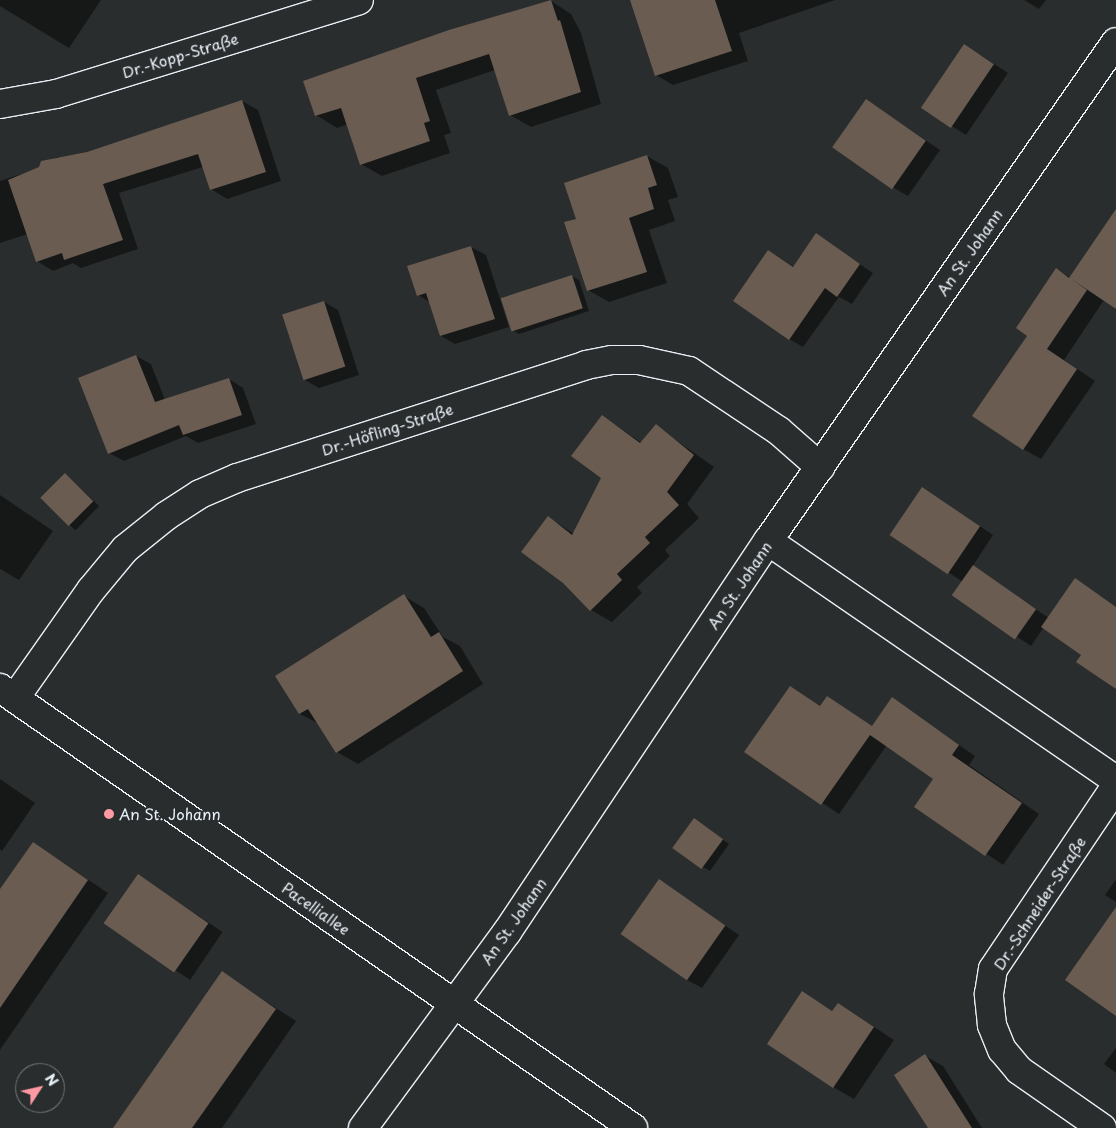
<!DOCTYPE html>
<html>
<head>
<meta charset="utf-8">
<style>
  body { margin:0 }
  #map { position:relative; width:1116px; height:1128px; overflow:hidden; background:#2a2d2e; font-family:"Playpen Sans",sans-serif }
  div>[style] { position:absolute }
  .shadow>* { inset:0; background:#0007; transform-origin:0 0 }
  .building>* { inset:0; background:#6a5c51; transform-origin:0 0 }
  .roads { filter:drop-shadow(1px 0 #e8f1f8) drop-shadow(-1px 0 #e8f1f8) drop-shadow(0 1px #e8f1f8) drop-shadow(0 -1px #e8f1f8) }
  .street>* { height:28px; margin:-14px; padding:0 14px; transform-origin:14px; border-radius:14px; background:#2a2d2e }
  .secondary>* { height:28px; margin:-14px; padding:0 14px; transform-origin:14px; border-radius:14px; background:#2a2d2e }
  .dots>* { width:14px; height:14px; translate:-50% -50%; box-sizing:border-box; border:2px solid #2a2d2e; border-radius:50% }
  span { translate:-50% -50%; white-space:nowrap; text-align:center; line-height:1.15; -webkit-text-stroke:4px #2a2d2e; paint-order:stroke }
  .street-label { font-size:15px; color:#e8f1f8 }
  .poi-label { font-size:15px; color:#e8f1f8 }
  .left { translate:0 -50%; text-align:left }
  .north { position:absolute; left:15px; top:1063px; width:50px; height:50px; box-sizing:border-box; background:#2a2d2e; border:1px solid #767b7f; border-radius:50%; rotate:55deg; font-size:14px; font-weight:700; line-height:20px; text-align:center; color:#e8f1f8 }
  .north::after { content:''; display:block; margin:auto; width:18px; height:22px; background:#ff9aa2; clip-path:polygon(50% 0,100% 100%,50% 72%,0 100%) }
</style>
</head>
<body>
<div id="map">
  <div class="shadow">
    <i style="clip-path:polygon(0 0,101px 0,69px 48px,0 6px)"></i>
    <i style="clip-path:polygon(631px 0,835px 0,739px 33px,748px 61px,673px 85px,656px 75px)"></i>
    <i style="clip-path:polygon(1024px 0,1046px 0,1039px 9px)"></i>
    <i style="clip-path:polygon(551px 1px,571px 14px,581px 33px,601px 104px,531px 127px,510px 115px,495px 70px,436px 90px,451px 133px,444px 135px,450px 153px,382px 176px,361px 164px,348px 124px,337px 128px,316px 115px)"></i>
    <i style="clip-path:polygon(979px 54px,1008px 73px,966px 135px,923px 108px)"></i>
    <i style="clip-path:polygon(866px 100px,940px 150px,908px 196px,894px 188px)"></i>
    <i style="clip-path:polygon(242px 101px,258px 110px,281px 181px,227px 199px,211px 189px,203px 167px,119px 193px,138px 249px,81px 268px,73px 263px,53px 271px,37px 261px,28px 234px,0 243px,0 181px,40px 168px,42px 162px,58px 157px,63px 160px)"></i>
    <i style="clip-path:polygon(647px 156px,668px 168px,678px 197px,668px 200px,675px 221px,649px 230px,667px 283px,609px 302px,588px 290px,578px 219px)"></i>
    <i style="clip-path:polygon(1116px 214px,1116px 307px,1104px 300px,1064px 360px,1095px 381px,1041px 459px,1023px 449px,1029px 335px,1057px 270px,1071px 278px)"></i>
    <i style="clip-path:polygon(816px 235px,873px 273px,852px 304px,839px 297px,803px 347px,789px 339px,769px 251px,794px 267px)"></i>
    <i style="clip-path:polygon(471px 247px,486px 255px,509px 327px,455px 344px,441px 336px,431px 303px,418px 295px)"></i>
    <i style="clip-path:polygon(572px 276px,579px 280px,589px 311px,519px 334px,512px 330px)"></i>
    <i style="clip-path:polygon(324px 302px,338px 310px,359px 375px,319px 388px,305px 380px)"></i>
    <i style="clip-path:polygon(136px 356px,151px 364px,165px 400px,229px 379px,243px 388px,256px 424px,198px 443px,186px 436px,124px 461px,109px 453px)"></i>
    <i style="clip-path:polygon(602px 416px,642px 443px,656px 426px,714px 467px,687px 504px,699px 518px,665px 550px,670px 556px,637px 587px,642px 593px,612px 622px,591px 610px,548px 517px,574px 534px,603px 478px)"></i>
    <i style="left:66px;top:474px;width:46px;height:34px;rotate:44deg"></i>
    <i style="clip-path:polygon(0 495px,53px 531px,19px 580px,0 569px)"></i>
    <i style="clip-path:polygon(937px 497px,993px 535px,972px 567px,1049px 618px,1075px 580px,1116px 607px,1116px 687px,1083px 655px,1044px 627px,1031px 646px,954px 595px,963px 582px,892px 535px)"></i>
    <i style="clip-path:polygon(404px 596px,424px 608px,443px 637px,460px 646px,483px 684px,358px 764px,337px 752px,321px 725px,300px 714px,277px 677px)"></i>
    <i style="clip-path:polygon(791px 687px,821px 707px,827px 698px,873px 727px,892px 699px,975px 756px,969px 765px,1039px 814px,1003px 865px,916px 806px,935px 779px,887px 745px,839px 814px,746px 752px)"></i>
    <i style="clip-path:polygon(0 779px,35px 803px,2px 851px,0 849px)"></i>
    <i style="clip-path:polygon(701px 824px,729px 844px,710px 871px,703px 867px)"></i>
    <i style="clip-path:polygon(33px 843px,108px 893px,0 1050px,0 892px)"></i>
    <i style="left:138px;top:875px;width:102px;height:58px;rotate:34deg"></i>
    <i style="clip-path:polygon(1116px 879px,1116px 902px,1105px 895px)"></i>
    <i style="clip-path:polygon(659px 880px,739px 935px,702px 988px,687px 980px)"></i>
    <i style="clip-path:polygon(222px 973px,296px 1021px,222px 1128px,114px 1128px)"></i>
    <i style="clip-path:polygon(803px 993px,834px 1012px,839px 1004px,894px 1040px,854px 1099px,833px 1087px)"></i>
    <i style="clip-path:polygon(1116px 1048px,1116px 1073px,1104px 1064px)"></i>
    <i style="clip-path:polygon(925px 1056px,943px 1066px,982px 1128px,930px 1128px)"></i>
  </div>
  <div class="building">
    <i style="clip-path:polygon(551px 0,558px 21px,560px 20px,581px 92px,509px 116px,489px 54px,416px 78px,430px 121px,424px 123px,430px 141px,360px 165px,341px 108px,315px 116px,303px 81px,449px 30px)"></i>
    <i style="clip-path:polygon(630px 0,715px 0,732px 51px,655px 76px)"></i>
    <i style="left:964px;top:44px;width:36px;height:77px;rotate:34deg"></i>
    <i style="left:866px;top:99px;width:73px;height:59px;rotate:35deg"></i>
    <i style="clip-path:polygon(242px 100px,266px 172px,210px 190px,198px 154px,103px 184px,123px 240px,64px 260px,62px 253px,36px 262px,8px 180px,39px 167px,41px 161px,87px 152px)"></i>
    <i style="clip-path:polygon(647px 155px,657px 185px,648px 188px,654px 209px,629px 218px,647px 272px,587px 291px,564px 222px,576px 219px,564px 183px)"></i>
    <i style="clip-path:polygon(1116px 209px,1116px 309px,1070px 278px,1087px 290px,1047px 349px,1077px 369px,1023px 450px,972px 416px,1027px 336px,1016px 328px,1056px 268px,1069px 278px)"></i>
    <i style="clip-path:polygon(816px 233px,860px 264px,837px 297px,825px 288px,789px 340px,733px 301px,768px 250px,793px 267px)"></i>
    <i style="clip-path:polygon(471px 246px,495px 319px,440px 336px,426px 293px,417px 296px,407px 266px)"></i>
    <i style="left:572px;top:275px;width:35px;height:75px;rotate:72deg"></i>
    <i style="left:324px;top:301px;width:69px;height:44px;rotate:72deg"></i>
    <i style="clip-path:polygon(136px 355px,155px 402px,229px 378px,242px 415px,183px 435px,179px 425px,108px 454px,78px 378px)"></i>
    <i style="clip-path:polygon(602px 415px,640px 443px,656px 424px,694px 455px,667px 492px,679px 505px,645px 537px,650px 543px,617px 574px,622px 580px,590px 611px,563px 583px,521px 552px,548px 516px,572px 535px,601px 478px,571px 456px)"></i>
    <i style="left:65px;top:473px;width:40px;height:35px;rotate:45deg"></i>
    <i style="left:922px;top:487px;width:70px;height:58px;rotate:34deg"></i>
    <i style="left:973px;top:565px;width:77px;height:37px;rotate:35deg"></i>
    <i style="clip-path:polygon(1075px 578px,1116px 607px,1116px 689px,1076px 662px,1081px 655px,1041px 627px)"></i>
    <i style="clip-path:polygon(404px 594px,431px 637px,439px 632px,463px 671px,336px 753px,308px 709px,299px 714px,275px 676px)"></i>
    <i style="clip-path:polygon(790px 686px,820px 706px,827px 696px,872px 726px,892px 697px,959px 745px,952px 755px,1022px 803px,985px 856px,914px 807px,933px 779px,870px 735px,821px 805px,744px 752px)"></i>
    <i style="left:694px;top:818px;width:36px;height:37px;rotate:36deg"></i>
    <i style="clip-path:polygon(33px 842px,88px 880px,0 1008px,0 889px)"></i>
    <i style="left:138px;top:874px;width:86px;height:60px;rotate:35deg"></i>
    <i style="left:659px;top:879px;width:81px;height:67px;rotate:35deg"></i>
    <i style="clip-path:polygon(1116px 907px,1116px 1016px,1065px 980px)"></i>
    <i style="clip-path:polygon(222px 971px,276px 1009px,192px 1128px,113px 1128px)"></i>
    <i style="clip-path:polygon(802px 991px,832px 1011px,838px 1003px,874px 1027px,833px 1088px,767px 1044px)"></i>
    <i style="clip-path:polygon(925px 1054px,972px 1128px,928px 1128px,894px 1075px)"></i>
  </div>
  <div class="roads">
    <div class="street">
      <i style="left:0;top:104px;width:57px;rotate:-10.1deg"></i>
      <i style="left:56px;top:94px;width:317px;rotate:-17.2deg"></i>
      <i style="left:768px;top:541px;width:422px;rotate:34.5deg"></i>
      <i style="left:15px;top:698px;width:132px;rotate:-54.9deg"></i>
      <i style="left:91px;top:590px;width:53px;rotate:-50.3deg"></i>
      <i style="left:125px;top:549px;width:53px;rotate:-38.8deg"></i>
      <i style="left:166px;top:516px;width:40px;rotate:-32.9deg"></i>
      <i style="left:200px;top:494px;width:40px;rotate:-23.4deg"></i>
      <i style="left:237px;top:478px;width:367px;rotate:-17.9deg"></i>
      <i style="left:586px;top:365px;width:26px;rotate:-11deg"></i>
      <i style="left:612px;top:360px;width:27px"></i>
      <i style="left:639px;top:360px;width:51px;rotate:12.4deg"></i>
      <i style="left:689px;top:371px;width:108px;rotate:33.7deg"></i>
      <i style="left:779px;top:431px;width:55px;rotate:41.3deg"></i>
      <i style="left:363px;top:1128px;width:243px;rotate:-53.7deg"></i>
      <i style="left:507px;top:932px;width:470px;rotate:-56.3deg"></i>
      <i style="left:768px;top:541px;width:608px;rotate:-55.11deg"></i>
      <i style="left:1102px;top:1128px;width:101px;rotate:-145.1deg"></i>
      <i style="left:1019px;top:1070px;width:26px;rotate:-130deg"></i>
      <i style="left:1002px;top:1050px;width:27px;rotate:-112deg"></i>
      <i style="left:992px;top:1025px;width:31px;rotate:-96deg"></i>
      <i style="left:989px;top:994px;width:25px;rotate:-81deg"></i>
      <i style="left:993px;top:969px;width:220px;rotate:-56.1deg"></i>
    </div>
    <div class="secondary">
      <i style="left:0;top:688px;width:771px;rotate:34.8deg"></i>
    </div>
  </div>
  <div class="dots">
    <i style="left:109px;top:814px;background:#ff9aa2"></i>
  </div>
  <div class="street-label">
    <span style="left:180px;top:55px;rotate:-17deg">Dr.-Kopp-Straße</span>
    <span style="left:969px;top:252px;rotate:-55deg">An St. Johann</span>
    <span style="left:387px;top:429px;rotate:-18deg">Dr.-Höfling-Straße</span>
    <span style="left:739px;top:585px;rotate:-56deg">An St. Johann</span>
    <span style="left:1039px;top:903px;rotate:-57deg">Dr.-Schneider-Straße</span>
    <span style="left:316px;top:908px;rotate:35deg">Pacelliallee</span>
    <span style="left:513px;top:921px;rotate:-55deg">An St. Johann</span>
  </div>
  <div class="poi-label">
    <span class="left" style="left:119px;top:814px">An St. Johann</span>
  </div>
  <div class="north">N</div>
</div>
</body>
</html>
